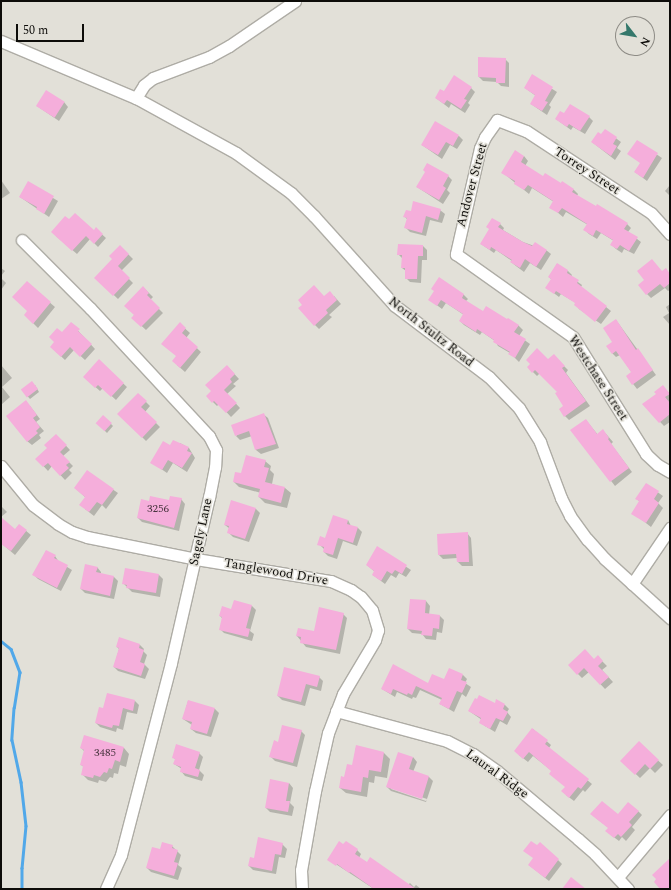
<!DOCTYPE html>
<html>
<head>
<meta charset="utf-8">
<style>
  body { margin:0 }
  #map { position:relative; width:671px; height:890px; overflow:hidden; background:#e2e0d8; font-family:Spectral,serif }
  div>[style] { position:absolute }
  .shadow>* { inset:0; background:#0003 }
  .stream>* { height:2.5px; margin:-1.25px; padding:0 1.25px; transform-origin:1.25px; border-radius:1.25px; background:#51a8e9 }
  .building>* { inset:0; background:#f5aedb; transform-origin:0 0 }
  .roads { filter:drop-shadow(1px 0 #aeaca5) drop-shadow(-1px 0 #aeaca5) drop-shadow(0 1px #aeaca5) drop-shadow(0 -1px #aeaca5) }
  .minor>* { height:11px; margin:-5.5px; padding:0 5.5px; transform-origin:5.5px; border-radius:5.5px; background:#fff }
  span { translate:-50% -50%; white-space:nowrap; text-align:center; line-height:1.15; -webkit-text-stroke:3px #e2e0d8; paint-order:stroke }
  .number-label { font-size:11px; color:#47343e }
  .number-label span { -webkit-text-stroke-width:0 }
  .street-label { font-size:13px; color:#0d0c09 }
  .frame { position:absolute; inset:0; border:2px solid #0d0c09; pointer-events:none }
  .north { position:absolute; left:615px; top:16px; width:40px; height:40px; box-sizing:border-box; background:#e2e0d8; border:1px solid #8d8b85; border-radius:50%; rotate:121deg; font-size:11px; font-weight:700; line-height:16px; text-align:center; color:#0d0c09 }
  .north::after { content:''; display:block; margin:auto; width:14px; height:18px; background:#35786b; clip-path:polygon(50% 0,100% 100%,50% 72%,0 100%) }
  .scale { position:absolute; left:16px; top:24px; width:68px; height:18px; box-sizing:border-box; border:2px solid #0d0c09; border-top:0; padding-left:5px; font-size:12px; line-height:14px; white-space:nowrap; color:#0d0c09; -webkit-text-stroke:3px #e2e0d8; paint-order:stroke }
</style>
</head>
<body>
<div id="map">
  <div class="shadow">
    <i style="clip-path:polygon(479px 58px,505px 59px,509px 63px,509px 87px,501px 86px,497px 82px,483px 81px,479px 77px)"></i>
    <i style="clip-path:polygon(532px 76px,557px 92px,549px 105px,551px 107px,547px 115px,531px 104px,536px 96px,525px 88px)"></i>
    <i style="clip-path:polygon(471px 88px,475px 92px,468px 103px,470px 105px,465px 113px,451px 104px,449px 108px,436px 98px,444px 93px)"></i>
    <i style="clip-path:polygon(64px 102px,68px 107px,59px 121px,37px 106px)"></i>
    <i style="clip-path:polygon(564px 115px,589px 117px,593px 121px,585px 134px,573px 127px,571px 130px,556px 119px)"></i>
    <i style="clip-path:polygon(605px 130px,621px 142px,617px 148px,621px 151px,615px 160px,592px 142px,602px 136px)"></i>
    <i style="clip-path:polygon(459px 136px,463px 140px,457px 149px,450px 145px,442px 159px,422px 145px)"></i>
    <i style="clip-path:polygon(637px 141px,662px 158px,647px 181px,635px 172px,641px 163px,629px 154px)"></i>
    <i style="clip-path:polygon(524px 156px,528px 161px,525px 166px,543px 177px,561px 184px,562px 182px,574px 190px,578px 194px,577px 196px,627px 224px,631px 228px,628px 232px,641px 242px,634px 254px,624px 249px,622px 253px,616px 249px,612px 245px,614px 241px,601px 233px,597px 239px,589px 234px,585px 230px,588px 225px,566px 212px,563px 217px,551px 207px,554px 202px,532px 188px,529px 194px,502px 172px)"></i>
    <i style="clip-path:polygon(448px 176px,452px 180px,447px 190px,450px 193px,443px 204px,417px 187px)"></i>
    <i style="clip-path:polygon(1px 180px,10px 193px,1px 199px)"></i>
    <i style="clip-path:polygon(28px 183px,58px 201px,49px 217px,20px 197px)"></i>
    <i style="clip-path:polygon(670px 185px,670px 196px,665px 191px)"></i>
    <i style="clip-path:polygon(440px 210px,445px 214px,442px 223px,430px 220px,426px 236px,410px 232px,406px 228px,408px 220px,405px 217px,411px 212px)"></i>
    <i style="clip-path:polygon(500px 224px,504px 228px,503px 230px,523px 242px,546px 250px,551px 254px,541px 270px,530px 263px,524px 272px,516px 266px,511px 262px,512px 261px,496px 250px,494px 253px,481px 244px)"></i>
    <i style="clip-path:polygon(96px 229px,106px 238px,98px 247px,90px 239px,77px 254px,56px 236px,94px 231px)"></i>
    <i style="clip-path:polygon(120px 246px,133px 259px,121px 271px,133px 283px,118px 299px,96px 278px,114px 259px)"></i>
    <i style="clip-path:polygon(423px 246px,427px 250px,427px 260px,422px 260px,421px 283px,410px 282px,406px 278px,406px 271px,402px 268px,403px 259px,398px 254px)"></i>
    <i style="clip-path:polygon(557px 264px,568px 271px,572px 275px,571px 277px,582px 285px,581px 287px,611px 311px,601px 324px,579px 309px,576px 303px,561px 294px,559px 297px,547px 288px,552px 280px,549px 277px)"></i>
    <i style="clip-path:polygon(1px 268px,5px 271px,1px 276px)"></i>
    <i style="clip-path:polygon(662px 272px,670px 274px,670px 290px,668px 291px,665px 288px,651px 298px,647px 294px)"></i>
    <i style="clip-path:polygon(1px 278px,6px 283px,1px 290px)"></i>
    <i style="clip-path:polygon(27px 283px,55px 307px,38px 328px,25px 315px,29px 312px)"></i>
    <i style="clip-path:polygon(143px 287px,153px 297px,150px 300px,163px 313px,146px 330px,133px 318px)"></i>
    <i style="clip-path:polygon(463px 294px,468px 299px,466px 301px,483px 313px,518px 325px,523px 330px,519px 336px,530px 344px,519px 362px,510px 353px,498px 346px,495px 341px,482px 332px,480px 335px,464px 325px,460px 321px,464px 315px,446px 303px,442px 309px,430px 300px)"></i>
    <i style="clip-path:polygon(334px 296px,341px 304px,329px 315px,332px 317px,319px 329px,315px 325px,324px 297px)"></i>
    <i style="clip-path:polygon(670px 304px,670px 325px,663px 317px,669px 313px,666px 307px)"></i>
    <i style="clip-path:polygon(616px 320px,656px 375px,637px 389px,627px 376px,632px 373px,620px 355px,616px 357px,612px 353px)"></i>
    <i style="clip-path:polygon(71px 323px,95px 349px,85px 360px,74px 350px,65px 360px,51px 347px)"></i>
    <i style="clip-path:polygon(180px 324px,190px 333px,186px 338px,201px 352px,185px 372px,177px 365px)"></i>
    <i style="clip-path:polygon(554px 356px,568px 370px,566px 373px,590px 406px,569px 420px,565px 416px,565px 407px,559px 392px,540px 373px,537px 376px,528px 367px,548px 361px)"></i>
    <i style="clip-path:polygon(99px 361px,127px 387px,116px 400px,103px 388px,100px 391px,84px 377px)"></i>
    <i style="clip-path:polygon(1px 365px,12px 378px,2px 387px,10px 397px,1px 405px)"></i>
    <i style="clip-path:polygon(227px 366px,239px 379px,233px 384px,236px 386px,227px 394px,240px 408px,231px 417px,219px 404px,217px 406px,207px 396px,212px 391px)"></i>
    <i style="clip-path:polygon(35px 385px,39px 392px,30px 399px,22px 390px)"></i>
    <i style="clip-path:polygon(667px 391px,670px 394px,670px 422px,664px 426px,644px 405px)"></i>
    <i style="clip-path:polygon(138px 394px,150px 406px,145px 412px,160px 427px,146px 441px,119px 414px)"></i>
    <i style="clip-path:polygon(30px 406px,40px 419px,36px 422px,44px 431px,39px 435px,41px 438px,32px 445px,27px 441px)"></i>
    <i style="clip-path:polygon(263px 414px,268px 418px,279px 448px,261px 454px,256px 450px,252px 436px,240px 440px,236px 436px)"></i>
    <i style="clip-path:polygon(586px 420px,598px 435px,603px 431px,607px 435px,613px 442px,611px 444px,632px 472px,615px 486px,572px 430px)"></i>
    <i style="clip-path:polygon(97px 423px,111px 424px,113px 426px,107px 433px)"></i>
    <i style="clip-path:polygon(56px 435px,70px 450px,63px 456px,73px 466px,69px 470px,72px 473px,65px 480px,52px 466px,48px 471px,37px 459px,49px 448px)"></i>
    <i style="clip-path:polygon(180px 443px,189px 448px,195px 458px,187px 472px,173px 463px,167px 473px,151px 462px,171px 446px)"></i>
    <i style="clip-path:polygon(265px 461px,271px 466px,270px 470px,274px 474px,272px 484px,285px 488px,291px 493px,287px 508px,265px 503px,259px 497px,261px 493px,239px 487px,234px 482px)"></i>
    <i style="clip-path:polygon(87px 472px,118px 493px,106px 509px,102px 505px,94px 516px,85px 509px,86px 498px,75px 488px)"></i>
    <i style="clip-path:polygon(646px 484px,663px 496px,658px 503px,663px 508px,651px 527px,633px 513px,640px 502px,637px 499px)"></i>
    <i style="clip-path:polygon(181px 499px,185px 504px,179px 531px,142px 522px,138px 518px,149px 502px)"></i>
    <i style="clip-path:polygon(232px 502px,256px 509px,260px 513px,249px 542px,233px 537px,229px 533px,230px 529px,225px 525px)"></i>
    <i style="clip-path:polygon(1px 506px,7px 512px,1px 517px)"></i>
    <i style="clip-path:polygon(1px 519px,15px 530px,19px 525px,31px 535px,15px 555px,1px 543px)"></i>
    <i style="clip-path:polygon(348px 520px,351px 526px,358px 528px,362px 532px,357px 546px,343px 541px,337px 559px,328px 556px,324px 552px,324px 549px,319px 544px)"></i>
    <i style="clip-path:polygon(467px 533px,471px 538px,473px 566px,462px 566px,458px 562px,457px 558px,443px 559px,439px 555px)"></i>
    <i style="clip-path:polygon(378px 548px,411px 570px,406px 577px,399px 573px,396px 578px,391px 575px,385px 584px,373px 575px,375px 572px,367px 565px)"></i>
    <i style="clip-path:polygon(46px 551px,55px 556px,59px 562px,72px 570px,61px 591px,38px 579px,34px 575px)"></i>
    <i style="clip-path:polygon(97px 567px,101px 572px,101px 574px,114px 577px,118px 581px,114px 599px,85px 593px,81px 589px)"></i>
    <i style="clip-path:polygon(159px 575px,163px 579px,160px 597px,132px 592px,123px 583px)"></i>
    <i style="clip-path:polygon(411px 600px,426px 601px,430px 606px,429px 615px,440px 616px,444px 620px,442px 633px,437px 632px,436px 640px,426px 639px,422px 634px,412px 633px,408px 629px)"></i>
    <i style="clip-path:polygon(252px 606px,256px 610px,250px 631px,254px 634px,252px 641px,224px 633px,220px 629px,223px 619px,220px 616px,232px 610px)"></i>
    <i style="clip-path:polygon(343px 614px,347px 618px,340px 654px,306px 647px,297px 636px,314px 632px)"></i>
    <i style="clip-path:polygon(119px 639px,140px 645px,144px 649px,143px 651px,147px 655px,144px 664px,149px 669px,145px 679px,118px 671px,114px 667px,119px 649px,117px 647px)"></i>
    <i style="clip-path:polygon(598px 657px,607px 666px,602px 670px,613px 682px,605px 689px,589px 672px,582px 678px,569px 665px,594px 660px)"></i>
    <i style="clip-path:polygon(463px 675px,467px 679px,465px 683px,471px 687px,466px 697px,462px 694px,454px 712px,440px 704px,442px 700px,420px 690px,416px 698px,413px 697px,412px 699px,397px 692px,395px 697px,382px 689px,428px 684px)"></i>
    <i style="clip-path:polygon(319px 677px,323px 681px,321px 691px,310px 688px,305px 706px,282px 700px,278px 696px)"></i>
    <i style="clip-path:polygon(135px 701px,139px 705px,137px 714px,127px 712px,123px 730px,117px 728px,116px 732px,100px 727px,96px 723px,103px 709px)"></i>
    <i style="clip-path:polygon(188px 701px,215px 709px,219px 713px,211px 737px,196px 733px,191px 729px,192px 725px,183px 719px)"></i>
    <i style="clip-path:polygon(495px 704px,505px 705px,509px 709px,507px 712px,511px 717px,507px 725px,500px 721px,495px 732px,485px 726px,480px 722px,482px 720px,469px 711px)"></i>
    <i style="clip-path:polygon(533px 729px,551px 745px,549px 748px,592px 784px,585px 792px,583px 790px,574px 801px,566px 795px,566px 787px,552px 771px,533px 756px,528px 762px,519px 755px)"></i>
    <i style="clip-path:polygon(301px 731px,305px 735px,297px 767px,275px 761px,271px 757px,279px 743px)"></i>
    <i style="clip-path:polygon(639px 743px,663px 765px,655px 773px,650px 768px,640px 778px,622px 761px)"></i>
    <i style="clip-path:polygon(356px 747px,384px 753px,390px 759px,387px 778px,375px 776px,374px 783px,369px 782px,367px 797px,346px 793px,340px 788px,353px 766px)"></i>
    <i style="clip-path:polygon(81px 748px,124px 748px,129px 754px,126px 767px,120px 765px,118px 774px,114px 773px,113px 778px,110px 777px,106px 782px,99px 780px,98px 783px,88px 780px,82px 774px,84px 767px,81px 765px,85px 752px)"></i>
    <i style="clip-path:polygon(199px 753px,203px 757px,199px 770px,204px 775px,202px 781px,185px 776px,181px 771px,182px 769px,174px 764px,176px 760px,173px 757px)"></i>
    <i style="clip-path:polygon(evenodd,413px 757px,417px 762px,413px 772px,429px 777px,433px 781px,426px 802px,391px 791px,387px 787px,413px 757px,391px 787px,427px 799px,426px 801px,391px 789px,391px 787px)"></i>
    <i style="clip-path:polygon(289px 783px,293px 788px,290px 803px,294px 807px,292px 816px,270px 812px,266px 808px)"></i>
    <i style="clip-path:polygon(638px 811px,642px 815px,632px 827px,635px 830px,626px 841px,622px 837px,619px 841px,611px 835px,609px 828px,596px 818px)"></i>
    <i style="clip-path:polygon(282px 844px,287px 849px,285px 858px,279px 857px,276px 874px,253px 870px,249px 866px,255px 859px)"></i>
    <i style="clip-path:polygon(344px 845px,357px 850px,361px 854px,359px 858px,408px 885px,410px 883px,414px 887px,416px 885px,421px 889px,374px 889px,328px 859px)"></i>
    <i style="clip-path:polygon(172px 846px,181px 855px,178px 865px,182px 868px,178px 880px,151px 872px,147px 868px,161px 851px)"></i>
    <i style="clip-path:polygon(558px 860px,562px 864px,549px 881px,529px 865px)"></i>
  </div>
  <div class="stream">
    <i style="left:1px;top:641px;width:13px;rotate:39deg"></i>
    <i style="left:11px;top:649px;width:25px;rotate:69deg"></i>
    <i style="left:20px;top:672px;width:36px;rotate:99deg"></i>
    <i style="left:14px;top:708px;width:32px;rotate:94deg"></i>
    <i style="left:12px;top:740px;width:43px;rotate:77.9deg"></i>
    <i style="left:21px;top:782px;width:44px;rotate:83.5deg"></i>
    <i style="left:26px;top:826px;width:42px;rotate:95.4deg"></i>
    <i style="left:22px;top:868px;width:21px;rotate:90deg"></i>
  </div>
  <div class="building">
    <i style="clip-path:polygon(478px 57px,506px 58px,505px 83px,496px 83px,496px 78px,478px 77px)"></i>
    <i style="clip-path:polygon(532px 74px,553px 87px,545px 101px,548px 102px,542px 111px,530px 104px,535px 95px,524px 88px)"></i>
    <i style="clip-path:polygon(454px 75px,472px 87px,464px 99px,467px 100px,461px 109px,447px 100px,444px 104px,435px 98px,440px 89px,444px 91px)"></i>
    <i style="left:46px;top:90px;width:22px;height:19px;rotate:32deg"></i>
    <i style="clip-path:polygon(570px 104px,590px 116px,580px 131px,569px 124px,567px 127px,555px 119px,560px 111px,564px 113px)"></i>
    <i style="clip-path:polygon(435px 121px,459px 135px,453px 146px,446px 142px,438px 155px,421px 145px)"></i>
    <i style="clip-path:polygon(605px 129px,617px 137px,613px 144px,617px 146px,611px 156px,591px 142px,598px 132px,601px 134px)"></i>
    <i style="clip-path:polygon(637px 140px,658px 153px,643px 178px,634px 172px,640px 163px,627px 154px)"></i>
    <i style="clip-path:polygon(515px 150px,524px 156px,521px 162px,543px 176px,545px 173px,561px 183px,562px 181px,574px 189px,572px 192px,596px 206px,597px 204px,628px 223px,624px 229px,638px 237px,629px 251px,620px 245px,617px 249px,610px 245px,613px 240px,596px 230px,593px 236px,583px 230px,587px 224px,562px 208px,558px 213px,549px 208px,553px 201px,528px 185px,524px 190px,514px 184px,515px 181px,501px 173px)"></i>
    <i style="clip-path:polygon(427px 163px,449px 175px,443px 186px,446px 188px,439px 200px,416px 187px,425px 172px,423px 170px)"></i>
    <i style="clip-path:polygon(28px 181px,54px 196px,44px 214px,36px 209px,37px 207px,19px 197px)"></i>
    <i style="clip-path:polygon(413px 201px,441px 209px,438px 220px,426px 216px,422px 233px,404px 228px,407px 218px,403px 217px,406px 210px,411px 211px)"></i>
    <i style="clip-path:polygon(75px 213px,94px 230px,96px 227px,103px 234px,94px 244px,86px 236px,72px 251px,51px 232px,65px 216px,69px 219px)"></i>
    <i style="clip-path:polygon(492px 218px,501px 223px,498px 227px,523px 242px,532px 246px,535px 242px,547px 250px,536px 267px,525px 259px,520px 268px,510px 262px,512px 260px,491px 247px,490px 250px,480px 244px,489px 229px,486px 227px)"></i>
    <i style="clip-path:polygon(398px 244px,423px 245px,423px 256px,418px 256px,417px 279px,405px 279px,405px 268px,401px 268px,402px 255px,397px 255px)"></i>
    <i style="clip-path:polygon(120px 245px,129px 254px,118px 266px,130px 278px,113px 296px,94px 278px,112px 259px,109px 256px)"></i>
    <i style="clip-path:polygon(652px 259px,662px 271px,666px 268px,670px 274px,670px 283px,664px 288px,660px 284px,646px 295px,638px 285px,644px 280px,637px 271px)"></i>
    <i style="clip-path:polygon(557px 263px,568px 270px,567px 273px,579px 280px,577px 283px,607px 306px,595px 322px,574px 305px,575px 303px,556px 291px,554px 294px,545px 288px,551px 279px,548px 277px)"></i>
    <i style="clip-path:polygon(439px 277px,464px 294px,462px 298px,483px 311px,486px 306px,507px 319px,508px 318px,519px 325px,514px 332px,526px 339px,515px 358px,508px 354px,510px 352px,493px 342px,494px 340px,477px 329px,476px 332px,459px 321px,463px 314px,441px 300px,437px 306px,428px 300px,434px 291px,431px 289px)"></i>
    <i style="clip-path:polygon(27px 281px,51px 302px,33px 324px,24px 315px,27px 311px,12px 297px)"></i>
    <i style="clip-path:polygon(314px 285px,324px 296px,330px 291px,337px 300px,326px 310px,328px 313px,314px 326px,298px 308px,302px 305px,298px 300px)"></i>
    <i style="clip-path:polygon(143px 286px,149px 293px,147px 295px,160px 308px,141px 327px,131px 318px,134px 315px,124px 306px)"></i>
    <i style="clip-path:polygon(616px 319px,636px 350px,638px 348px,653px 370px,632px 385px,626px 376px,631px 372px,616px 351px,612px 354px,606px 346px,612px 342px,603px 328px)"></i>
    <i style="clip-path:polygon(71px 322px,80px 329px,78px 331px,92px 344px,80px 357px,70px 347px,61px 357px,50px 347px,54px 342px,49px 337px,57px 328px,62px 332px)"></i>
    <i style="clip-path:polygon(180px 322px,186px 328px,182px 333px,198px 347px,180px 368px,172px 361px,176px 356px,161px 344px)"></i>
    <i style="clip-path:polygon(537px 348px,548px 359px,554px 354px,565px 366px,562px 368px,586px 401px,564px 417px,559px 409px,563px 406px,555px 393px,557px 392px,535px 370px,532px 373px,527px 367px,530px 364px,526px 360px)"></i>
    <i style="clip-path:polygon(99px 359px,124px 383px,111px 397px,98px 385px,95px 388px,83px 377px)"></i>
    <i style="clip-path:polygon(227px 365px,235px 374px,230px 379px,232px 382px,224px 390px,237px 403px,226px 413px,214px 401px,212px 403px,206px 396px,211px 391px,205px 385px)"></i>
    <i style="left:32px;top:381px;width:10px;height:14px;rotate:53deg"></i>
    <i style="clip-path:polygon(663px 385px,670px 394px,665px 397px,670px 403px,670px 414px,659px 423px,642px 404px,656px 394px,654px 392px)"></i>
    <i style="clip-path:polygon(138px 393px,147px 401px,141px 407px,157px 422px,142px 438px,117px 414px)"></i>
    <i style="clip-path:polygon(26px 400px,37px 415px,33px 418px,40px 427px,36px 431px,38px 433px,27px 442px,6px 416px)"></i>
    <i style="clip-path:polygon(264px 413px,276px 444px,255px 450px,249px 431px,235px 436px,231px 425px)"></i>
    <i style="left:103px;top:415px;width:12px;height:11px;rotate:42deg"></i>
    <i style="clip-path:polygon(586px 419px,597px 434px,603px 429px,609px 438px,608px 439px,629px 468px,610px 482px,570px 430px)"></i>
    <i style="clip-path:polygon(56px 434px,67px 445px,60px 452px,70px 462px,66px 465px,69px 468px,60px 476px,48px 463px,43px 467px,35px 459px,47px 448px,44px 445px)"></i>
    <i style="clip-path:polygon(173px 440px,189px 447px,187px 451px,192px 453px,182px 468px,168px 460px,162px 470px,150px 463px,163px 441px,170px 445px)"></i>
    <i style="clip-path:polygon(246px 455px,266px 460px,264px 467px,269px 468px,265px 482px,285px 487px,281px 503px,258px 497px,260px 489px,233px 482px,235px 472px,241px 473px)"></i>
    <i style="clip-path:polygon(87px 470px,114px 489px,102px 505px,97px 502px,89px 512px,79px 505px,85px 497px,74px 488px)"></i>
    <i style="clip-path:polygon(646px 483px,659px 491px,654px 499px,659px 503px,646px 523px,631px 514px,639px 501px,635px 499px)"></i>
    <i style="clip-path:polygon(150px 496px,169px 500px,170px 496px,182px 498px,174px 528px,137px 518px,141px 499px,149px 501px)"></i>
    <i style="clip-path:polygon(231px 500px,256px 508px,245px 539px,227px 533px,229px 526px,224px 525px)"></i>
    <i style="clip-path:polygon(333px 515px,348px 520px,347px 524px,358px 527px,353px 543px,338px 538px,333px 555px,323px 552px,324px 547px,317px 545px,320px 536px,325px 538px)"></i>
    <i style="clip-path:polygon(1px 517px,15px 529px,19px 524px,27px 530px,11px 551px,1px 544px)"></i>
    <i style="clip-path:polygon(468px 532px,469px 562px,457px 562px,456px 554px,438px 555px,437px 534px)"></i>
    <i style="clip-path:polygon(377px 546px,407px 565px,402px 574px,395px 570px,392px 574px,387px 571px,381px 581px,372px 575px,374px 571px,366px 565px)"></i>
    <i style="clip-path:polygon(46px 550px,56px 555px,54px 558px,68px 565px,57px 588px,32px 575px)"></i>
    <i style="clip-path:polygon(85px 564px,98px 567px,96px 572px,114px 576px,110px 596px,80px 589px)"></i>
    <i style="clip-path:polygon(125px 568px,159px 574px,156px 593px,126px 588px,127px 585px,122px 584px)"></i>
    <i style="clip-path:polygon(410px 599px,426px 600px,425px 613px,440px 615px,439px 629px,433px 628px,432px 636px,421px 635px,422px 631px,407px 629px)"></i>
    <i style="clip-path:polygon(234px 600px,252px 605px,246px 628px,250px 629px,248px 637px,219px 630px,222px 617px,219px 616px,222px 606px,231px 609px)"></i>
    <i style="clip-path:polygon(319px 607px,344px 613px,336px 650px,300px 643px,301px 637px,296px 636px,298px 628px,314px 631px)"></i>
    <i style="clip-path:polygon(119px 637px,140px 644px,139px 648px,144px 650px,140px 662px,145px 664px,141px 676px,113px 667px,119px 648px,116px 647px)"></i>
    <i style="clip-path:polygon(585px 649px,594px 659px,598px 655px,603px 661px,598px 666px,609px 677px,600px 685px,584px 668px,577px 675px,568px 665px)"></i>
    <i style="clip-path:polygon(393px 664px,428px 683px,432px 674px,444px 679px,449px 668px,463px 674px,461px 680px,467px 682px,462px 693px,457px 691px,449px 709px,439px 704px,442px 698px,416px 686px,412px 695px,408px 693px,407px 695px,393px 689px,391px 694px,381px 689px)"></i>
    <i style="clip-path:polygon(284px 667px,320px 676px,317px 687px,306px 684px,301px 702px,277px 696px)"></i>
    <i style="clip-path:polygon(107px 693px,135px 700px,133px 711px,123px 708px,119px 726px,113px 725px,112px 728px,95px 723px,99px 707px,103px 708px)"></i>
    <i style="clip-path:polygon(479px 695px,495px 703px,496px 699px,505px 704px,503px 709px,508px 712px,503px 721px,496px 718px,490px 729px,479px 723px,481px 718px,468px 711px,475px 698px,477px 699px)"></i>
    <i style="clip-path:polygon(188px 700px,215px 708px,207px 734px,190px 729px,192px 722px,182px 719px)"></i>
    <i style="clip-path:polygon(282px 725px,302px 730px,293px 763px,269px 757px,274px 740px,278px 742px)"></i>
    <i style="clip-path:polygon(532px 728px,548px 740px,545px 744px,589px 779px,581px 789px,578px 787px,569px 798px,561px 791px,565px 787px,549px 774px,551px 771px,529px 752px,523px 759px,514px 751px)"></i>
    <i style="clip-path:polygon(84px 735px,124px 747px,120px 762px,115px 760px,112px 769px,109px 768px,107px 773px,104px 772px,100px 777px,94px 775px,93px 778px,81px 775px,83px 766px,80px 765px,84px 750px,80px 748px)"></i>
    <i style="clip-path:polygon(639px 741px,659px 760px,650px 769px,645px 764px,635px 775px,620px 761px)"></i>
    <i style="clip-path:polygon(176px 744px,200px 752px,195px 768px,200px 770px,198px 777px,180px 772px,181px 767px,173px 764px,175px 759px,172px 758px)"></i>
    <i style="clip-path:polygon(356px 745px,384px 752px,381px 772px,369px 770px,368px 778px,363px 777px,361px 792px,339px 788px,341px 776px,344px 777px,347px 764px,352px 765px)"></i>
    <i style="clip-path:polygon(398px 752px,413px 757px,409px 769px,429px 776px,422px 799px,386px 787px)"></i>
    <i style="clip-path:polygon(270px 779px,289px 783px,286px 801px,290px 801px,288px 812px,265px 808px)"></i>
    <i style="clip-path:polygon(602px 801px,618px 814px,628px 802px,639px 811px,629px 822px,632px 825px,621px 837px,618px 834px,614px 838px,605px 831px,608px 828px,590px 814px)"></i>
    <i style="clip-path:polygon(258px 837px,283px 843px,281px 855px,275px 854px,272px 871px,248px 866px,250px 857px,254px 858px)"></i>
    <i style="clip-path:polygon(339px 841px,343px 844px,346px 841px,358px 849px,355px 854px,367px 862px,370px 857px,416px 889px,374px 889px,350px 872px,349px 873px,337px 864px,336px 866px,327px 860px)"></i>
    <i style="clip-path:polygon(531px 841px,537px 845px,540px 842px,559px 859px,545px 878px,528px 865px,533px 858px,523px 851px)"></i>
    <i style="clip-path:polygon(162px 842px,173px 845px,172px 848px,178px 850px,174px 862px,178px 863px,174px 876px,146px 868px,152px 847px,160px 849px)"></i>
    <i style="clip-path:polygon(670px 858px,670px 889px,660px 889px,654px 882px,656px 879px,652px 875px)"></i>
    <i style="clip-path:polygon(571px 877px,586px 889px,562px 889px)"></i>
  </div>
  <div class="roads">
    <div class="minor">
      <i style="left:1px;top:41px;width:147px;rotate:22.9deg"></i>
      <i style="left:136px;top:98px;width:114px;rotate:28.8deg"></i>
      <i style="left:236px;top:153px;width:68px;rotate:36deg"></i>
      <i style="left:291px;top:193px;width:33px;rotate:45deg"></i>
      <i style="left:314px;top:216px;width:120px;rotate:48deg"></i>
      <i style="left:394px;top:305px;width:119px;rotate:37.2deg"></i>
      <i style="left:489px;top:377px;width:43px;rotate:45.9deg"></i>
      <i style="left:519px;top:408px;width:40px;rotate:58deg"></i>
      <i style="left:540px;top:442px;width:60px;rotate:69.4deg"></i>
      <i style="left:561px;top:498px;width:20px;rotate:63deg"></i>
      <i style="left:570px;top:516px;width:29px;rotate:54deg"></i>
      <i style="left:587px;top:539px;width:27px;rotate:48deg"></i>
      <i style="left:605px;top:559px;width:88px;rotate:42.2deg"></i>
      <i style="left:136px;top:98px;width:15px;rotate:-58deg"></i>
      <i style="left:144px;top:85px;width:11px;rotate:-38deg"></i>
      <i style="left:153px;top:78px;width:60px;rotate:-20.6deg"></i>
      <i style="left:209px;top:57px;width:23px;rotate:-29deg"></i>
      <i style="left:229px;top:46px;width:80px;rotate:-34.3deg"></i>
      <i style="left:670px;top:234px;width:28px;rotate:-132deg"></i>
      <i style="left:651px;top:213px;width:149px;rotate:-146.7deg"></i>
      <i style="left:526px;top:131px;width:31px;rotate:-159deg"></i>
      <i style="left:497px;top:120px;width:21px;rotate:125deg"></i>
      <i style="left:485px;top:137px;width:12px;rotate:114deg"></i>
      <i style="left:480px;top:148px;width:109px;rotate:102.8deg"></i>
      <i style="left:456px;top:254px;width:143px;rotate:35.4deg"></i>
      <i style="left:573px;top:337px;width:138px;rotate:58deg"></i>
      <i style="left:646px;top:454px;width:16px;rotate:43deg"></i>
      <i style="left:658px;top:465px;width:14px;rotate:30deg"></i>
      <i style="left:22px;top:240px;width:96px;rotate:45deg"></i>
      <i style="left:90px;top:308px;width:175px;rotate:47.1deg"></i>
      <i style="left:209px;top:436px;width:16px;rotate:63deg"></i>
      <i style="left:216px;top:450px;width:17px;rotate:93deg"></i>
      <i style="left:215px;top:467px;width:31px;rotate:101deg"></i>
      <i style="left:209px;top:497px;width:170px;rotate:102.9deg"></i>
      <i style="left:171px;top:663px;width:198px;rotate:104.6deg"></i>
      <i style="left:121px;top:855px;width:37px;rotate:114deg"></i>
      <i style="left:1px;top:466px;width:50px;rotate:50.6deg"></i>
      <i style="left:33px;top:505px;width:31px;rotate:37deg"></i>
      <i style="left:58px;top:524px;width:16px;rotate:30deg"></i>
      <i style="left:72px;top:532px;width:16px;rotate:18deg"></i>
      <i style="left:87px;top:537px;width:111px;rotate:11.4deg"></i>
      <i style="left:196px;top:559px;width:137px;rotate:9.3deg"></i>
      <i style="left:331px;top:581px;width:22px;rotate:24deg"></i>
      <i style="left:351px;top:590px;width:12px;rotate:35deg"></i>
      <i style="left:361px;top:597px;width:17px;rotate:50deg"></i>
      <i style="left:372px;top:610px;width:21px;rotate:73deg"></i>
      <i style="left:378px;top:630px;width:10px;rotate:107deg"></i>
      <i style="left:375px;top:640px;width:63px;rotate:120.7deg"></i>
      <i style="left:343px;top:694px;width:42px;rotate:111deg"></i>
      <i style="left:328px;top:733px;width:59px;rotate:102.6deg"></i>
      <i style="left:315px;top:791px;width:80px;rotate:100deg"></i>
      <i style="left:301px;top:870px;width:19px;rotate:87deg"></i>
      <i style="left:632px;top:584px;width:68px;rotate:-55.8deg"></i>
      <i style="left:336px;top:711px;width:115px;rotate:15.1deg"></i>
      <i style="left:447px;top:741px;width:29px;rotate:27deg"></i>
      <i style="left:473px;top:754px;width:29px;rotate:35deg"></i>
      <i style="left:497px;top:771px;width:106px;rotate:40deg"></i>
      <i style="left:578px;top:839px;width:23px;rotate:41deg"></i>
      <i style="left:595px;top:854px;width:48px;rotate:46.7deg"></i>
      <i style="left:618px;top:877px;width:81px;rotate:-50deg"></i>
    </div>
  </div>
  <div class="number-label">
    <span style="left:158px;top:509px">3256</span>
    <span style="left:105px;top:753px">3485</span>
  </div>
  <div class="street-label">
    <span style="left:587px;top:171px;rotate:33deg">Torrey Street</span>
    <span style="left:472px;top:185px;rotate:-75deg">Andover Street</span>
    <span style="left:431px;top:332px;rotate:38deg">North Stultz Road</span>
    <span style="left:598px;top:378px;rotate:57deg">Westchase Street</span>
    <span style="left:201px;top:532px;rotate:-78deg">Sagely Lane</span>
    <span style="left:276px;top:572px;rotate:10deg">Tanglewood Drive</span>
    <span style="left:497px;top:774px;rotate:36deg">Laural Ridge</span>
  </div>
  <div class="frame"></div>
  <div class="north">N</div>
  <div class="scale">50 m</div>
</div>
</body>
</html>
